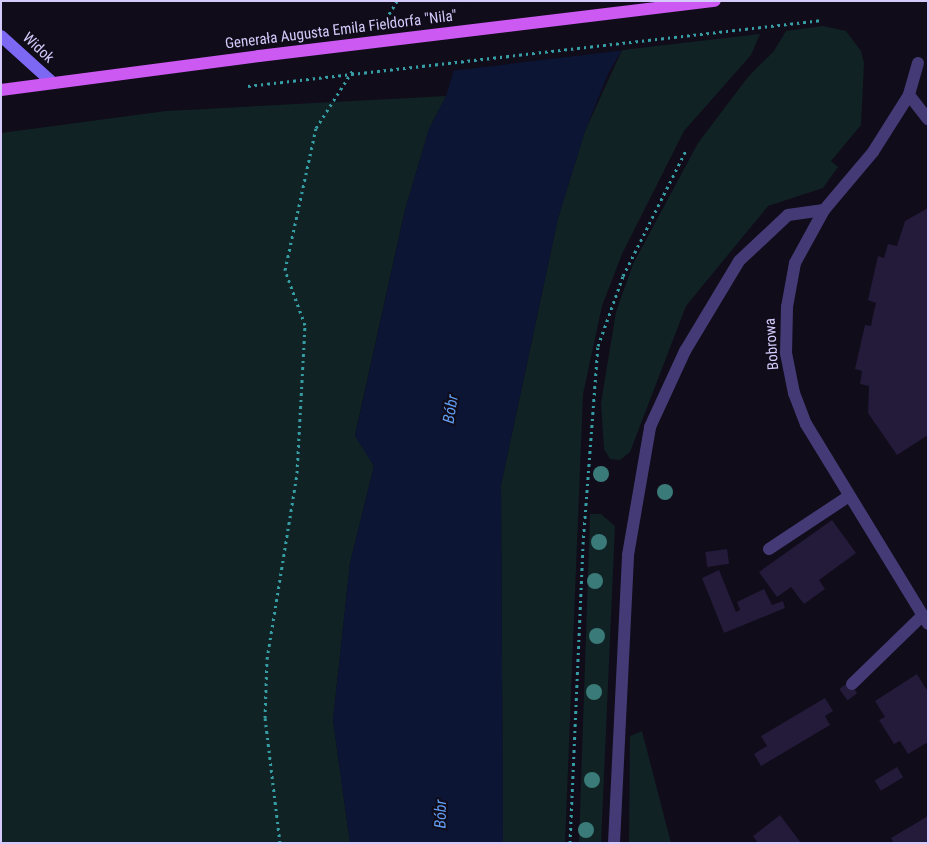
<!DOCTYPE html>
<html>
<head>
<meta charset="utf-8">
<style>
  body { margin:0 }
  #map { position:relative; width:929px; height:844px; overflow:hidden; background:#100c1a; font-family:"Roboto Condensed",sans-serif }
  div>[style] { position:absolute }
  .green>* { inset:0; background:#102224 }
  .water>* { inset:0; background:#0c1534 }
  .pier>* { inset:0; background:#100c1a }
  .building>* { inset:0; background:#241a3a; transform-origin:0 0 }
  .path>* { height:3px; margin-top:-1.5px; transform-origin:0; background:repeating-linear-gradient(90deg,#359da3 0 2.5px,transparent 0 6.5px) }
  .service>* { height:12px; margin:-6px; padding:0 6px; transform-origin:6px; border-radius:6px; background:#443b76 }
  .minor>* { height:12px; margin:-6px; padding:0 6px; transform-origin:6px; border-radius:6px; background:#443b76 }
  .secondary>* { height:12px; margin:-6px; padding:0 6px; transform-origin:6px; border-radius:6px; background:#7c68f3 }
  .primary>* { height:12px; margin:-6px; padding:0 6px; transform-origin:6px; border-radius:6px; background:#cb59f2 }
  .path-bridge>* { height:3px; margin-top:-1.5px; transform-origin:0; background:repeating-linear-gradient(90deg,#359da3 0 2.5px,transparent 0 6.5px) }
  .primary-bridge>* { height:12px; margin:-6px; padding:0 6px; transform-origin:6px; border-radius:6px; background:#cb59f2 }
  .trees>* { width:16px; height:16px; margin:-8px; border-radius:50%; background:#3a7a78 }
  span { translate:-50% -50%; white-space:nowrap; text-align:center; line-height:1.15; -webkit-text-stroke:4px #100c1a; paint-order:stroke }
  .street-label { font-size:15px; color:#d5cafb }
  .water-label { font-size:16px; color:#609df3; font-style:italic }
  .frame { position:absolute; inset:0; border:2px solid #d5cafb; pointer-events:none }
</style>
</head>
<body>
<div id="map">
  <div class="green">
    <i style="clip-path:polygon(823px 26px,846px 31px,861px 51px,864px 63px,861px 125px,831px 161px,838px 167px,823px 188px,768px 206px,686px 306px,630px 452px,620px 460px,610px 459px,604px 449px,601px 403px,616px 312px,633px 264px,698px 143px,748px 77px,774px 51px,786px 31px)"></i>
    <i style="clip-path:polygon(760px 34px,751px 55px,684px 131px,622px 254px,602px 306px,583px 394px,565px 843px,503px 843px,501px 485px,558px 218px,585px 131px,622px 50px)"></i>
    <i style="clip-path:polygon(446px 96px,429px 129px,405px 210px,355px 435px,374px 466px,350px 563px,333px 720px,350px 843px,1px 843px,1px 133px,166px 111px)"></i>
    <i style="clip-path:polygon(590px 514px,601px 514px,615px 526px,601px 843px,579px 843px)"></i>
    <i style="clip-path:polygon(642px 731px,671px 843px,629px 843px,630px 736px)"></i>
  </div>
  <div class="water">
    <i style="clip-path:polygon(475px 1px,650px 1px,608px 74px,585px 131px,558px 218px,501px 485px,503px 843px,350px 843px,333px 720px,350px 563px,374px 466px,355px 436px,405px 210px,429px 129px,446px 96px)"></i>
  </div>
  <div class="pier">
    <i style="clip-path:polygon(473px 1px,653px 1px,625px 50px,451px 71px)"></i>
  </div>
  <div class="building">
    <i style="clip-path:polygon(928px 208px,928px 435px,897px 455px,868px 413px,869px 386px,860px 384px,862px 371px,855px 369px,865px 325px,871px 326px,873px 315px,876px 303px,868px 300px,878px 256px,884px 258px,888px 244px,897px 246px,905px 221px)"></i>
    <i style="clip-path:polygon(832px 520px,856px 553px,819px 580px,825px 589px,804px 604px,791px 587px,777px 597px,759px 572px)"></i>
    <i style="left:727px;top:549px;width:15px;height:22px;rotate:82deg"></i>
    <i style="clip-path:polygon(719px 570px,736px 612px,740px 610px,737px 602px,764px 589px,772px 605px,783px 601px,785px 608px,724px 633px,702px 578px)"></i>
    <i style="clip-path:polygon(917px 674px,928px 692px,928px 742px,908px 754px,900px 741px,894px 744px,879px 720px,885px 717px,875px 701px)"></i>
    <i style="left:849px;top:682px;width:14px;height:12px;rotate:54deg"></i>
    <i style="clip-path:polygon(825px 698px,833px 711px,825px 716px,830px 725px,761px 766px,754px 754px,767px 746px,761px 736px)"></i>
    <i style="left:897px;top:767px;width:12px;height:26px;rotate:59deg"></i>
    <i style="clip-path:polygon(780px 815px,801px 843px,758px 843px,753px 836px)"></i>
    <i style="clip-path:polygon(928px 816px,928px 843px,894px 843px,891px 838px)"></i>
  </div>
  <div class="path">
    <i style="left:389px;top:14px;width:15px;rotate:-58deg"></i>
    <i style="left:280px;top:843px;width:126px;rotate:-96.8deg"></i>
    <i style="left:265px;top:718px;width:59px;rotate:-88.1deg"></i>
    <i style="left:267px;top:659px;width:188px;rotate:-80.8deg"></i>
    <i style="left:297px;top:473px;width:148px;rotate:-86.9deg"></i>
    <i style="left:305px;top:325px;width:59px;rotate:-110deg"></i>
    <i style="left:285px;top:270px;width:145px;rotate:-77.7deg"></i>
    <i style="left:316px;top:128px;width:69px;rotate:-57.5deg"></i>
    <i style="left:570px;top:843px;width:299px;rotate:-87.5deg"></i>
    <i style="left:583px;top:544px;width:199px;rotate:-85.7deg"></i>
    <i style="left:598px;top:346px;width:74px;rotate:-70.3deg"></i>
    <i style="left:623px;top:276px;width:141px;rotate:-63.4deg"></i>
  </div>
  <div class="service">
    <i style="left:909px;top:95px;width:31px;rotate:52deg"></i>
    <i style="left:769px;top:549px;width:96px;rotate:-33.5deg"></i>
    <i style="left:852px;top:684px;width:98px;rotate:-44.2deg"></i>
  </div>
  <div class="minor">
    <i style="left:918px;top:63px;width:33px;rotate:106deg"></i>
    <i style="left:909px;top:95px;width:67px;rotate:122.3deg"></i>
    <i style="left:873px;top:152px;width:76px;rotate:130.2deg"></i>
    <i style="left:824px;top:210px;width:60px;rotate:118.7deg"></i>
    <i style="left:795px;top:263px;width:45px;rotate:100.3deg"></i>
    <i style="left:787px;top:307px;width:46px;rotate:91.2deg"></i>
    <i style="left:786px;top:353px;width:41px;rotate:78.7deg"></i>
    <i style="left:794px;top:393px;width:33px;rotate:69deg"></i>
    <i style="left:806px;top:424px;width:234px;rotate:58.6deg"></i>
    <i style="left:614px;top:843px;width:288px;rotate:-87.2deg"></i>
    <i style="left:628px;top:555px;width:130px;rotate:-80.2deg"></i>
    <i style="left:650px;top:427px;width:84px;rotate:-65.3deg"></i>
    <i style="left:685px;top:351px;width:105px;rotate:-59deg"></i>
    <i style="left:739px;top:261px;width:67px;rotate:-43.2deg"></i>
    <i style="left:788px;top:215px;width:36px;rotate:-8deg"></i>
  </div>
  <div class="secondary">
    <i style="left:1px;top:36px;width:70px;rotate:42.1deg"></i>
  </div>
  <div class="primary">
    <i style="left:1px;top:90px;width:260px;rotate:-7.5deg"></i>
  </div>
  <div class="path-bridge">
    <i style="left:248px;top:86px;width:578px;rotate:-6.56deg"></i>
  </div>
  <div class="primary-bridge">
    <i style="left:259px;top:56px;width:459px;rotate:-6.9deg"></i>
  </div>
  <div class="trees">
    <i style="left:601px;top:474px"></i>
    <i style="left:665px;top:492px"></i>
    <i style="left:599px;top:542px"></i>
    <i style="left:595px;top:581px"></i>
    <i style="left:597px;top:636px"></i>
    <i style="left:594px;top:692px"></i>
    <i style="left:592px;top:780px"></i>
    <i style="left:586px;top:830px"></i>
  </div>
  <div class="street-label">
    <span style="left:341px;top:30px;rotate:-7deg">Generała Augusta Emila Fieldorfa "Nila"</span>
    <span style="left:38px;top:48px;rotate:43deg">Widok</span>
    <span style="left:772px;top:344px;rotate:-94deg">Bobrowa</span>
  </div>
  <div class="water-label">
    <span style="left:451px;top:409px;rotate:-81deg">Bóbr</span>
    <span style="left:441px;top:814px;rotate:-89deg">Bóbr</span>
  </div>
  <div class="frame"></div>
</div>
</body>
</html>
